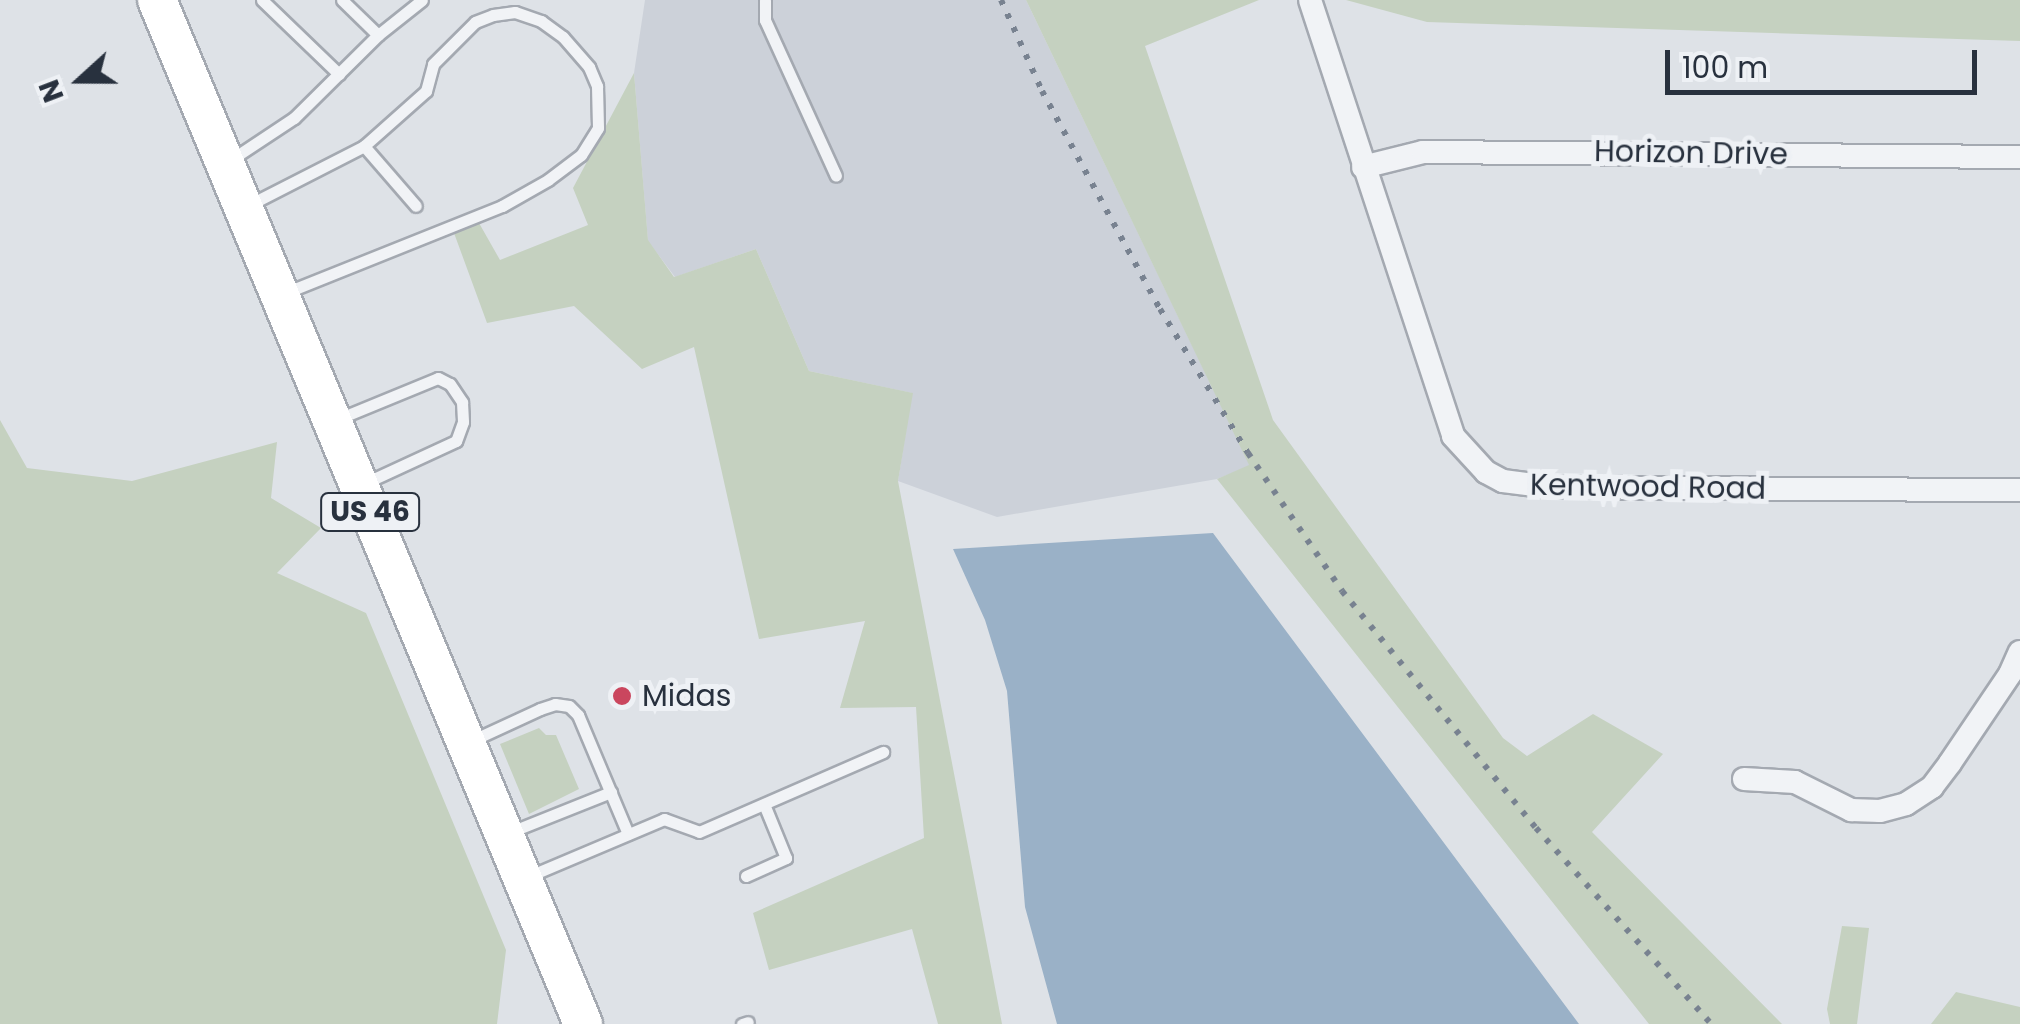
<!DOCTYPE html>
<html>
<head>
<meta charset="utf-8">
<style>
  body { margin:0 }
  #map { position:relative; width:2020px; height:1024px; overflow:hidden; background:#dee2e7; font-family:Poppins,sans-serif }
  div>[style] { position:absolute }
  .built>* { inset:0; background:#ccd1d9 }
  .green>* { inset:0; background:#c5d1c0 }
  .water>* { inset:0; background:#9ab1c7 }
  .roads { filter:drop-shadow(2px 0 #a4a9b1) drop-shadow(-2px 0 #a4a9b1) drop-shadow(0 2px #a4a9b1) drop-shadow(0 -2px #a4a9b1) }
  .service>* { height:11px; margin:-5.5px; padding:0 5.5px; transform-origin:5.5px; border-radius:5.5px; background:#f1f3f6 }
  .minor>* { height:22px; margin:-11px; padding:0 11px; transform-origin:11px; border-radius:11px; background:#f1f3f6 }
  .primary>* { height:38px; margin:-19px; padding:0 19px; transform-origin:19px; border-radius:19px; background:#fff }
  .rail>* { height:6px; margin-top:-3px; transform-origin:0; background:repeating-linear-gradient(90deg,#788290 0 5px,transparent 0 15px) }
  .dots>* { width:28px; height:28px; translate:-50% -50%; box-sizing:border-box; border:5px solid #eef1f5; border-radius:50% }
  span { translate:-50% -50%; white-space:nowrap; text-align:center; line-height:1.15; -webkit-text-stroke:10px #eef1f5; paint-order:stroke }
  .shield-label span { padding:2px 8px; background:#eef1f5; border:2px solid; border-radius:8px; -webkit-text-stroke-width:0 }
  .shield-label { font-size:28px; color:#28313e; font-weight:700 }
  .street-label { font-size:30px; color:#28313e }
  .poi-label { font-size:30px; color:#28313e }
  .left { translate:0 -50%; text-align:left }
  .north { position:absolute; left:30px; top:30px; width:100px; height:100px; -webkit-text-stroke:8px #eef1f5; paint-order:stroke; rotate:249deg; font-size:28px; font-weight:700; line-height:40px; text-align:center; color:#28313e }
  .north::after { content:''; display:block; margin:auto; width:35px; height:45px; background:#28313e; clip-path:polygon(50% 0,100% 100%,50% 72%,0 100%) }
  .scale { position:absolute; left:1665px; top:50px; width:312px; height:45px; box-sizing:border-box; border:5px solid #28313e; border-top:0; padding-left:12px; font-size:30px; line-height:35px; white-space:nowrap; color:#28313e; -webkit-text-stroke:8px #eef1f5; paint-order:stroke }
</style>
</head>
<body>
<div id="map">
  <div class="built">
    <i style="clip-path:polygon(645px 0,1026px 0,1250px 466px,1217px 479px,997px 517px,898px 481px,912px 393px,809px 371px,756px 249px,675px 277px,648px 241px,634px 73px)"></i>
  </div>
  <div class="green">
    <i style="clip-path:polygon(1026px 0,1259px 0,1145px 46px,1273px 420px,1503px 738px,1527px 756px,1593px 714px,1663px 754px,1592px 832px,1782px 1024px,1649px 1024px,1217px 479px,1249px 465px)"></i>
    <i style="clip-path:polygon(1346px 0,2020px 0,2020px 41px,1427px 22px)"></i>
    <i style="clip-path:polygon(634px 73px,648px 240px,674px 277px,756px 249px,809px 371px,913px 393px,898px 481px,1002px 1024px,938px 1024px,912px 929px,769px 970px,753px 913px,924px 838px,916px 707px,840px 708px,865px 621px,759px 639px,694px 347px,642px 369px,574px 306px,487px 323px,454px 233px,479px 223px,500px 260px,588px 225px,573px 188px)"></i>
    <i style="clip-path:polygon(0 420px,27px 468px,132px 481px,277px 442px,271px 498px,321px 528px,277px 573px,366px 613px,506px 950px,497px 1024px,0 1024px)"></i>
    <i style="clip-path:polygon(539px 728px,546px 735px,556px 735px,579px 789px,529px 814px,500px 744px)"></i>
    <i style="clip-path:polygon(1842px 926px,1869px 928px,1857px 1024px,1830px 1024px,1827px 1009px)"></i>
    <i style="clip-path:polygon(1956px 992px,2020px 1007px,2020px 1024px,1931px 1024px)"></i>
  </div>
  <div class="water">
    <i style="clip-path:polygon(1213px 533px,1579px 1024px,1057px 1024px,1025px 907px,1007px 691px,985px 620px,953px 549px)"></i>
  </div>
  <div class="roads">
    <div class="service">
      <i style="left:262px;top:0;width:107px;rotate:43.9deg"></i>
      <i style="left:765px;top:0;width:20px;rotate:90deg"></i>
      <i style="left:765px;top:20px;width:171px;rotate:65.5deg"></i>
      <i style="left:378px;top:35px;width:56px;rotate:-38.5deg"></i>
      <i style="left:364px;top:146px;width:79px;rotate:49.1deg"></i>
      <i style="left:229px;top:161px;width:78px;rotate:-33.5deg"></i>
      <i style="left:294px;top:118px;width:118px;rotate:-44.7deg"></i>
      <i style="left:378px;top:35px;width:50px;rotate:-135.8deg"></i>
      <i style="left:247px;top:206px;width:131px;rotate:-27.1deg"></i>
      <i style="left:364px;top:146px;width:83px;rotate:-41.6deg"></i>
      <i style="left:426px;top:91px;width:28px;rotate:-75deg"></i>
      <i style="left:433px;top:64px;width:59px;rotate:-45deg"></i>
      <i style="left:475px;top:22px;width:19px;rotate:-21deg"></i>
      <i style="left:493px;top:15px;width:22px;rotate:-8deg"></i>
      <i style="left:515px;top:12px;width:28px;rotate:19deg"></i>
      <i style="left:541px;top:21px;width:27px;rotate:36deg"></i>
      <i style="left:563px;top:37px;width:40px;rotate:49deg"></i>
      <i style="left:589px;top:67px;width:21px;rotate:67deg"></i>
      <i style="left:597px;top:86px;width:42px;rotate:88.6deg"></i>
      <i style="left:598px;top:128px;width:32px;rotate:122deg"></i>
      <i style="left:581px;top:155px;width:41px;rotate:142.9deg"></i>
      <i style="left:548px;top:180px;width:53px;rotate:150.5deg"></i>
      <i style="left:502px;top:206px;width:235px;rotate:158.2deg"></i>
      <i style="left:338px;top:419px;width:108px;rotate:-22.3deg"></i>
      <i style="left:438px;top:378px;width:13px;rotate:27deg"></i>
      <i style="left:450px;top:384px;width:22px;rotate:56deg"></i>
      <i style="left:462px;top:402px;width:20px;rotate:87deg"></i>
      <i style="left:463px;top:422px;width:20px;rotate:110deg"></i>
      <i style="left:456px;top:441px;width:102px;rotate:155.2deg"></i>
      <i style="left:473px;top:740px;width:74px;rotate:-24.8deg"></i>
      <i style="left:540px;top:709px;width:16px;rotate:-18deg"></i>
      <i style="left:555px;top:704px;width:14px;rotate:8deg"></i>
      <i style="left:569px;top:706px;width:13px;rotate:45deg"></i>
      <i style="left:578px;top:715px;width:129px;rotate:67.2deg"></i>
      <i style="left:508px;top:833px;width:111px;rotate:-21.7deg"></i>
      <i style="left:746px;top:876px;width:44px;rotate:-24.2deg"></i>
      <i style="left:786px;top:858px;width:58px;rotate:-112.2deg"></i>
      <i style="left:527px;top:877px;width:149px;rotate:-22.9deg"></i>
      <i style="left:664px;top:819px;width:37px;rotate:20deg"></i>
      <i style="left:699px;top:832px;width:201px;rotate:-23.5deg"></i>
      <i style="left:742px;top:1024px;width:6px;rotate:-18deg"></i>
    </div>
    <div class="minor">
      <i style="left:1310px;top:0;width:459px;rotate:71.8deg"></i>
      <i style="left:1453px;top:436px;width:49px;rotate:47.5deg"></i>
      <i style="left:1486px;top:472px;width:19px;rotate:28deg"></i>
      <i style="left:1503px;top:481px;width:46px;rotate:7.4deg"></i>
      <i style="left:1549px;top:487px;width:471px;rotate:0.4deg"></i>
      <i style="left:1363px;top:167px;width:62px;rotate:-14deg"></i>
      <i style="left:1423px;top:152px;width:597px;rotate:0.48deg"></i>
      <i style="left:1744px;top:779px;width:51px;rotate:3.4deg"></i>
      <i style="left:1795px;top:782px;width:63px;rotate:26.6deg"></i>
      <i style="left:1851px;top:810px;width:29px;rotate:2deg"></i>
      <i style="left:1880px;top:811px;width:27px;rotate:-15deg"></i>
      <i style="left:1906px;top:804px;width:31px;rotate:-33deg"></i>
      <i style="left:1932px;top:787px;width:30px;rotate:-53deg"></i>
      <i style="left:1950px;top:763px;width:107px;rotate:-56deg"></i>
      <i style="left:2010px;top:674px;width:24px;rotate:-66deg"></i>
    </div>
    <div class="primary">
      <i style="left:157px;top:0;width:1109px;rotate:67.41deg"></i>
    </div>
  </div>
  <div class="rail">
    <i style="left:1001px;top:0;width:100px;rotate:65.7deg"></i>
    <i style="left:1042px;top:91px;width:248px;rotate:61.6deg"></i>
    <i style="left:1160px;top:309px;width:169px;rotate:58.6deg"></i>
    <i style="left:1248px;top:453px;width:167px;rotate:55.7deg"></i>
    <i style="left:1342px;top:591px;width:306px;rotate:50.7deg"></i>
    <i style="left:1536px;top:828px;width:263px;rotate:48.2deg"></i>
  </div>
  <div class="dots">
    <i style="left:622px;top:696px;background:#ca465e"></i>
  </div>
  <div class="shield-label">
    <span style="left:370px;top:512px">US 46</span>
  </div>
  <div class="street-label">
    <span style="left:1691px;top:153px;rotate:1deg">Horizon Drive</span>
    <span style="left:1648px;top:487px;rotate:1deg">Kentwood Road</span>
  </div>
  <div class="poi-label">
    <span class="left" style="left:642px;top:696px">Midas</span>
  </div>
  <div class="north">N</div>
  <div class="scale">100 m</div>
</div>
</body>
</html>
